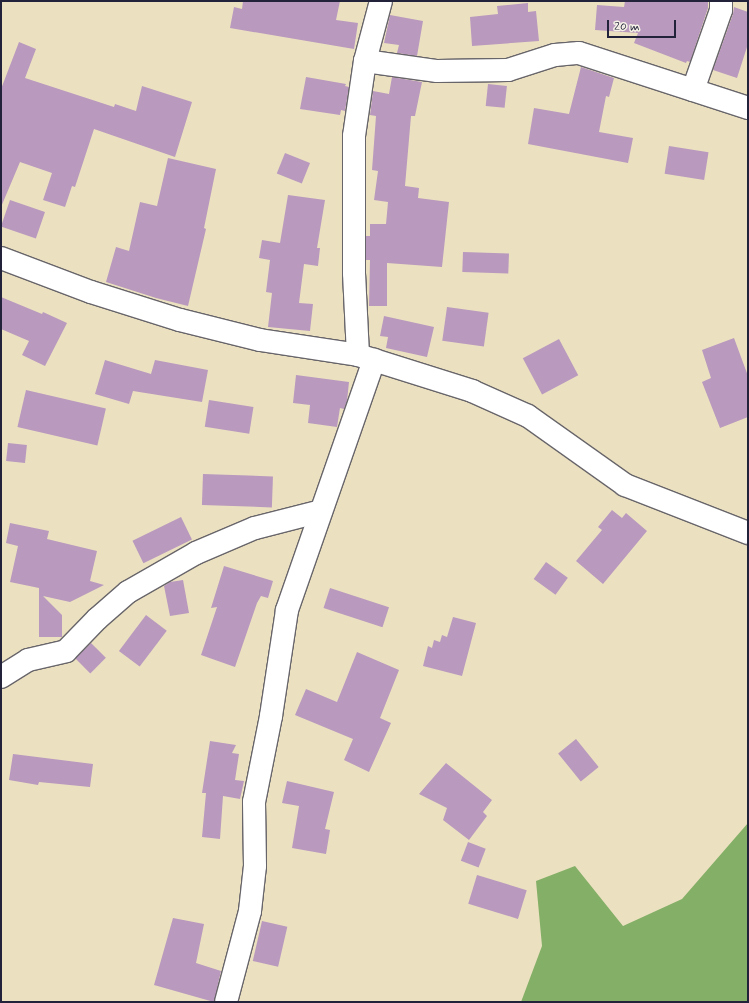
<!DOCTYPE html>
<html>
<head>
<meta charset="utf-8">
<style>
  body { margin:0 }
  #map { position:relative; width:749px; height:1003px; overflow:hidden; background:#ebe1c0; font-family:Mynerve,sans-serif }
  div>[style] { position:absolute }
  .forest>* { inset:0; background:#84af67 }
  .building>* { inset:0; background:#b999be; transform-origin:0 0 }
  .roads { filter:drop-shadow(1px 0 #68656a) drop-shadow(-1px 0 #68656a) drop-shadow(0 1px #68656a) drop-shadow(0 -1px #68656a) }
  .minor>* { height:22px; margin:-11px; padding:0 11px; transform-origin:11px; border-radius:11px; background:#fff }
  span { translate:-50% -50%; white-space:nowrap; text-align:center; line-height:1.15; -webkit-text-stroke:3px #f7f3e8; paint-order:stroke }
  .frame { position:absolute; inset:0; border:2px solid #22223b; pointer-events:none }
  .scale { position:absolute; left:607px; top:20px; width:69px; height:18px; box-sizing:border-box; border:2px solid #22223b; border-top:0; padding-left:5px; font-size:12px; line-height:14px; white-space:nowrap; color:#22223b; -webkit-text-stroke:3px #f7f3e8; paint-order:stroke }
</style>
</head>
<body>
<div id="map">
  <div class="forest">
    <i style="clip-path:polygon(748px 823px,748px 1002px,521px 1002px,542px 946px,536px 881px,575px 866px,623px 926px,682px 899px)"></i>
  </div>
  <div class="building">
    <i style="clip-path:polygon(243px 1px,340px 1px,336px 20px,358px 23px,354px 49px,230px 28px,234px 7px,242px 9px)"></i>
    <i style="clip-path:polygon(625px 1px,708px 1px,708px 8px,690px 62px,687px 61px,686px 63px,634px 43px,638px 33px,595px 30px,597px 5px,624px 7px)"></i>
    <i style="clip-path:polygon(528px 3px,528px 12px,536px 11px,539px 41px,472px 46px,470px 17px,498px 14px,497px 6px)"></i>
    <i style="clip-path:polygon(734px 7px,748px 12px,748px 44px,737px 78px,713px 70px,733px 14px)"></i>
    <i style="clip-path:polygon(390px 15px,423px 21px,417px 56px,397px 53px,399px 45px,384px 43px)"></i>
    <i style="clip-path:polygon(19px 42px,36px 49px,25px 78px,114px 107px,115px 104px,136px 111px,142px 86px,192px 102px,175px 157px,94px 129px,75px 187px,72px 186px,65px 207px,43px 200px,52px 173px,20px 162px,1px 207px,1px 89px)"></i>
    <i style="clip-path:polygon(581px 67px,614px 78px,609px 97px,606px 96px,599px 132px,633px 138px,628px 163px,528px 144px,534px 108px,569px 114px)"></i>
    <i style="clip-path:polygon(306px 77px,346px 84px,345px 86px,349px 87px,345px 111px,341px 110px,340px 115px,300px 109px)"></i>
    <i style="clip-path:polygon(392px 77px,422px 82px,415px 116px,411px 116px,405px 186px,419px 188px,418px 198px,449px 202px,442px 267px,387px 263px,387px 306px,369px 306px,370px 260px,366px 260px,366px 236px,370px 236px,370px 224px,386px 224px,388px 202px,374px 200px,378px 171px,372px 170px,376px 116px,370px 115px,373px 91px,389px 94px)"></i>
    <i style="left:488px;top:84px;width:19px;height:22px;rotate:6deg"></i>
    <i style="left:669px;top:146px;width:40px;height:28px;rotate:9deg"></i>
    <i style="left:285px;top:153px;width:27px;height:22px;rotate:22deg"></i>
    <i style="clip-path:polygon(168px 158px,216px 169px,204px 228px,206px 229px,188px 306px,156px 298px,106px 282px,116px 247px,129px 251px,140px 202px,157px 206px)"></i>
    <i style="clip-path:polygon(288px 195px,325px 200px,317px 248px,320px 248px,318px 266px,304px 264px,299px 303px,313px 304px,310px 331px,268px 327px,272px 293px,266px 292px,270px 260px,259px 258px,262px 240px,280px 243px)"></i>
    <i style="left:10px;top:200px;width:37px;height:28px;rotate:19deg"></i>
    <i style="left:463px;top:252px;width:46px;height:20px;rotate:2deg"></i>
    <i style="clip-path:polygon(1px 297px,42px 314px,43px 312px,67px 323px,45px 366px,22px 355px,29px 341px,1px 329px)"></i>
    <i style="left:447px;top:307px;width:42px;height:34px;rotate:8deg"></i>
    <i style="clip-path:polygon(384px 316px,434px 327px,427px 357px,386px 348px,388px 337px,380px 336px)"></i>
    <i style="clip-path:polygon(734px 338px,748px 376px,748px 417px,720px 428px,702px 382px,711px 378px,702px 350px)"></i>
    <i style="left:559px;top:339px;width:41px;height:41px;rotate:62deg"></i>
    <i style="clip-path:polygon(105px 360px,151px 374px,155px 360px,208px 370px,202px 402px,133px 391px,129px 404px,95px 394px)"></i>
    <i style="clip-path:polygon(296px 375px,349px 382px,347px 401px,344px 409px,340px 408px,337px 427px,308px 423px,310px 405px,293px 403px)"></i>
    <i style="left:26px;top:390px;width:82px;height:38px;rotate:13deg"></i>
    <i style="left:209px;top:400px;width:45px;height:27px;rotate:9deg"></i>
    <i style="left:8px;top:443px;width:19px;height:18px;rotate:6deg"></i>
    <i style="left:203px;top:474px;width:70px;height:31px;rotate:2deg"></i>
    <i style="clip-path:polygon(612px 510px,622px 518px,626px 513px,647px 531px,603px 584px,576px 561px,602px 530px,598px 527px)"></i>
    <i style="left:181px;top:517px;width:25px;height:54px;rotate:64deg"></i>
    <i style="clip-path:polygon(10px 523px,49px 531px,47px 539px,97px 551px,90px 581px,104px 585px,70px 602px,43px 596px,62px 615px,62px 637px,39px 637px,39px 588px,10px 582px,18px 546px,6px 543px)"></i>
    <i style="left:546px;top:562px;width:27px;height:21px;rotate:36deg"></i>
    <i style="clip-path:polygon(224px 566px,273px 581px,268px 598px,261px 596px,257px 603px,235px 667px,201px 655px,217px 607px,211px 608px)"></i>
    <i style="clip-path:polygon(183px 580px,189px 613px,170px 616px,164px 586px,170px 582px)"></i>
    <i style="left:330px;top:588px;width:62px;height:21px;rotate:18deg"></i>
    <i style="left:146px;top:615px;width:26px;height:45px;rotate:37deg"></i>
    <i style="clip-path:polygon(453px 617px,476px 623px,462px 676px,423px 666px,428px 646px,432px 648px,434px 640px,440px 642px,442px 635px,447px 637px)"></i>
    <i style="left:91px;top:643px;width:21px;height:22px;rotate:45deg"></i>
    <i style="clip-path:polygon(357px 652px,399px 670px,380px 718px,391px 723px,369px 772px,344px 760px,353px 739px,295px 715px,306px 689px,337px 702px)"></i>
    <i style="left:576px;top:739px;width:36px;height:23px;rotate:51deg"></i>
    <i style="clip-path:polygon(210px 741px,236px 745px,232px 753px,239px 754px,235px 780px,244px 781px,240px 799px,223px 796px,220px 839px,202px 837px,206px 793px,202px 793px)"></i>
    <i style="clip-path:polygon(13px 754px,93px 764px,90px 787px,39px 782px,38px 785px,9px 780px)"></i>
    <i style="clip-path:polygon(446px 763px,492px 800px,483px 812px,487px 816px,469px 840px,443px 820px,447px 808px,419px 794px)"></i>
    <i style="clip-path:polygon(287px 781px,334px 792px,325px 829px,330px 830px,326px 854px,292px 848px,299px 806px,282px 803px)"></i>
    <i style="left:468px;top:842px;width:19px;height:20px;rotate:21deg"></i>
    <i style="left:477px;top:875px;width:52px;height:30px;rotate:17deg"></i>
    <i style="clip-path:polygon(173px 918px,204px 924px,196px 963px,221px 971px,214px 1002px,154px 985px)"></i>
    <i style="left:262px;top:921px;width:26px;height:41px;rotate:13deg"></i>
  </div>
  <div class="roads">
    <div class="minor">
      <i style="left:365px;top:61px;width:73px;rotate:7.9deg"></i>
      <i style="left:437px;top:71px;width:71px;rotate:-0.8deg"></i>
      <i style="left:508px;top:70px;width:49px;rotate:-17.7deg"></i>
      <i style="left:555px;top:55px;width:24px;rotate:-5deg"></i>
      <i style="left:579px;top:53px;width:178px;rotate:18deg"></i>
      <i style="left:693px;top:90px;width:85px;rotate:-70.7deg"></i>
      <i style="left:721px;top:10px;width:9px;rotate:-90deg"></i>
      <i style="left:1px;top:258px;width:96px;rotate:20.7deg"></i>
      <i style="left:91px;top:292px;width:93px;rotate:17.5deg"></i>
      <i style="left:180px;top:320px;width:82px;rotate:14deg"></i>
      <i style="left:260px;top:340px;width:99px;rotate:8.7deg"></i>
      <i style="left:358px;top:355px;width:120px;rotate:17.5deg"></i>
      <i style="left:472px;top:391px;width:61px;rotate:24.1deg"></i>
      <i style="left:528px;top:416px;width:119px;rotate:35.4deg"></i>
      <i style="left:625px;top:485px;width:132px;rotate:21.3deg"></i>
      <i style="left:358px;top:355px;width:82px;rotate:-92.8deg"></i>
      <i style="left:354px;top:273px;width:137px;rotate:-90deg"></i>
      <i style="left:354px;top:136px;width:76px;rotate:-81.7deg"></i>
      <i style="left:365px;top:61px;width:62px;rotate:-75.1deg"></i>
      <i style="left:1px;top:677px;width:32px;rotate:-32deg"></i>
      <i style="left:28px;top:660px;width:39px;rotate:-13deg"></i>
      <i style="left:66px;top:651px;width:45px;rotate:-45.9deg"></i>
      <i style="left:97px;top:619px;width:41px;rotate:-41.1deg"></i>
      <i style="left:128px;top:592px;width:78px;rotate:-29.8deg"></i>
      <i style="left:196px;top:553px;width:64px;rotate:-23deg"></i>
      <i style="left:255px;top:528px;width:68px;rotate:-14.4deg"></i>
      <i style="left:226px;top:1002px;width:94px;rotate:-75.2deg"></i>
      <i style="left:250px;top:911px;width:45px;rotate:-83.7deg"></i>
      <i style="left:255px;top:866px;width:64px;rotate:-90.9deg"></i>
      <i style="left:254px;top:802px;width:88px;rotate:-78.8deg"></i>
      <i style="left:271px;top:716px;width:107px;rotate:-81.4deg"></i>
      <i style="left:287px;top:610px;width:265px;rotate:-70.8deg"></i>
    </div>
  </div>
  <div class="frame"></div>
  <div class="scale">20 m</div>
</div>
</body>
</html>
